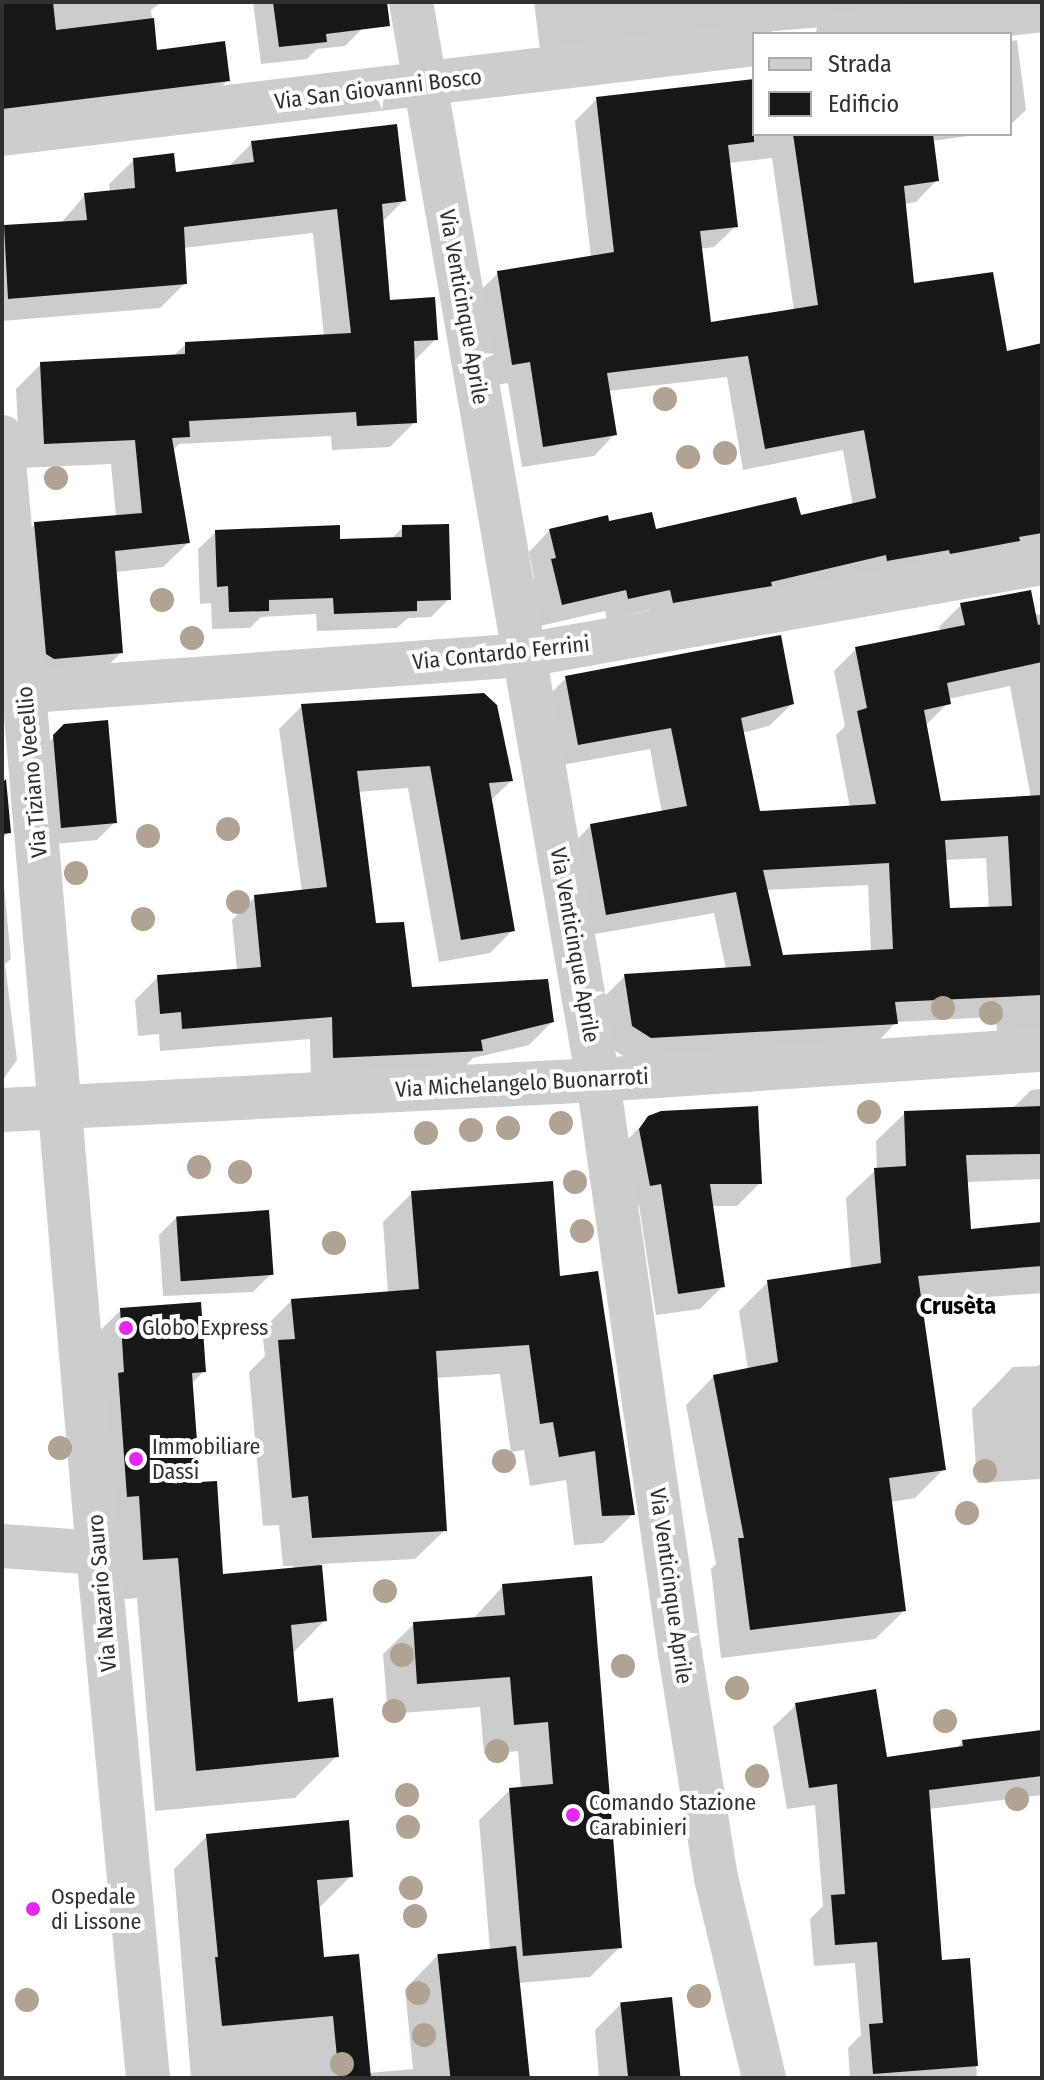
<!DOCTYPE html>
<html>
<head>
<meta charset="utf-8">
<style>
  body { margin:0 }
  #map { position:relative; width:1044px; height:2080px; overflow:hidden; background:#fff; font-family:"Fira Sans Condensed",sans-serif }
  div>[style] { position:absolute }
  .shadow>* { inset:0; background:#0003 }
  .building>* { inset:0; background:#171717; transform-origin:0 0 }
  .minor>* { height:44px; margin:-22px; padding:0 22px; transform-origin:22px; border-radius:22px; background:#cdcdcd }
  .trees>* { width:24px; height:24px; margin:-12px; border-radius:50%; background:#b0a393 }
  .dots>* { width:22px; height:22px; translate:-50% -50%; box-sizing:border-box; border:4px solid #fff; border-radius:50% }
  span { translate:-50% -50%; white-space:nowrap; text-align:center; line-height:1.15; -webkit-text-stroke:8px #fff; paint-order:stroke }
  .street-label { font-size:22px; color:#303030 }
  .poi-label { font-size:22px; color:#303030 }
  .left { translate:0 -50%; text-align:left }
  .neighbourhood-label { font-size:24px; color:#000; font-weight:700 }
  .frame { position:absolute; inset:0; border:4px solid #303030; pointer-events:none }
  .legend { position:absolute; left:752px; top:32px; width:260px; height:104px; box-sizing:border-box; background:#fff; border:2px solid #acacac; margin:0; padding:10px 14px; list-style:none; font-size:24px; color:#303030 }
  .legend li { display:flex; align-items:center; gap:16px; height:40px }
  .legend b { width:40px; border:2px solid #acacac }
</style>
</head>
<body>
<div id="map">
  <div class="shadow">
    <i style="clip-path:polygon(2px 2px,162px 2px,151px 10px,155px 52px,228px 80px,201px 107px,2px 132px)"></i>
    <i style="clip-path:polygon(253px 2px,360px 2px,363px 28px,345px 46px,317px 49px,307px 59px,261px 64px)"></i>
    <i style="clip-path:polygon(534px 2px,1024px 2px,835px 26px,540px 50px)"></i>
    <i style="clip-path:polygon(1017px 40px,1026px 110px,1010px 125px,1010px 41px)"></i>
    <i style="clip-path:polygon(evenodd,754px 81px,754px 134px,983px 134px,932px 141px,937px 180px,916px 202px,904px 204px,912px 286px,1006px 353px,1042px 345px,1042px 551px,652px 624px,649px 610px,607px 619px,605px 611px,540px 626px,530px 583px,534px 578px,529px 552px,550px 530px,608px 524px,655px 532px,799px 518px,853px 506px,843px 450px,743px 470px,727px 377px,608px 391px,615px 434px,594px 456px,522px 467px,508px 383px,491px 386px,476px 295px,498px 273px,591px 257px,575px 121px,597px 99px,754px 81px,772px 158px,794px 311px,709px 325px,700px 249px,714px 247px,736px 226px,728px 163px,772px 158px)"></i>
    <i style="clip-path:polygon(252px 143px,404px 200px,382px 222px,388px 302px,436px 339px,413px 362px,415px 422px,390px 447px,332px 450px,331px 436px,179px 444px,172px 451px,188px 543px,163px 567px,115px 572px,121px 653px,96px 677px,28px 683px,10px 549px,35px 524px,116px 517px,111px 464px,20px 468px,16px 389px,41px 364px,172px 357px,186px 344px,324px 336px,313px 233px,183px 248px,185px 283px,160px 308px,2px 321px,2px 229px,61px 223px,85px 195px,110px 193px,109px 184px,134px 160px,175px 174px,227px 168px)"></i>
    <i style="clip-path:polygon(403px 527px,449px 599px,431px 617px,408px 618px,397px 628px,317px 631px,316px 614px,261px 617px,250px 628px,212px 629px,211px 603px,200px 604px,198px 549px,216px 532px,338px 541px,391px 539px)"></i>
    <i style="clip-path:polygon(evenodd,961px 605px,1042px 615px,1042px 1035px,997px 1037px,996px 1017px,896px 1022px,874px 1046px,628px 1059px,611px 1048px,603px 998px,625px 976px,726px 969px,714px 913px,584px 936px,569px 848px,591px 825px,662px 813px,650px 749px,556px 766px,544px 700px,566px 678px,792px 704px,769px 726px,742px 733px,758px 813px,850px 808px,836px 735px,845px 726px,834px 671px,856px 649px,940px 632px,939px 627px,961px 605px,1010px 686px,1031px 798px,940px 803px,926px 725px,948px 703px,948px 699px,1010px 686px,961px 605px,986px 858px,989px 909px,948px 911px,944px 860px,986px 858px,961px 605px,868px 885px,871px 952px,781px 957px,766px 890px,868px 885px)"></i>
    <i style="clip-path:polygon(302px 706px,511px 781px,490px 801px,513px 930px,490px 953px,439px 962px,408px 788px,357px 792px,374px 925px,410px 989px,552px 1022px,529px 1045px,473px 1058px,458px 1073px,311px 1080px,310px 1039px,160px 1051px,159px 1034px,138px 1036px,135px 1000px,158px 977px,237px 971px,232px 920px,255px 897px,302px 892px,279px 729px)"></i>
    <i style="clip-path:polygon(65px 726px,115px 822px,97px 840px,44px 845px,36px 755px)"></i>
    <i style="clip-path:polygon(2px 752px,9px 832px,4px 837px,2px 860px)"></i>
    <i style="clip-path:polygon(2px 865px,11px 959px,5px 964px,17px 1060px,2px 1081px)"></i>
    <i style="clip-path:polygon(1042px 1089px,1042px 1179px,966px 1182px,970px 1231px,1042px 1224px,1042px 1293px,920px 1302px,944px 1469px,915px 1498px,890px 1502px,904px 1611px,875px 1639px,721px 1658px,711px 1569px,716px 1564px,686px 1405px,714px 1376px,748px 1370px,739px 1311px,768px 1282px,851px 1270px,846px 1198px,877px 1169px,876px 1141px,905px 1113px,1012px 1109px,1031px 1090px)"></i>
    <i style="clip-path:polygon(649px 1118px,760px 1183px,737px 1206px,711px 1206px,723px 1286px,700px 1309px,656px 1315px,639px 1205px,627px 1207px,625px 1142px)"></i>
    <i style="clip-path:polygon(412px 1193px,558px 1279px,633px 1514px,603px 1543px,574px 1545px,566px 1480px,530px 1486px,524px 1450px,511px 1452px,500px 1374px,435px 1378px,445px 1530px,415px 1559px,320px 1564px,325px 1620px,292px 1654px,296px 1704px,337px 1756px,295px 1798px,155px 1811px,137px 1598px,103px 1601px,79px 1351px,121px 1310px,204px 1371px,191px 1384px,198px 1484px,222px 1576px,295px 1569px,294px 1566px,283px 1566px,279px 1525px,263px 1526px,249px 1372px,265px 1356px,262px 1330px,292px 1300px,388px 1293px,383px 1222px)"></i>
    <i style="clip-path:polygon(177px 1217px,271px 1274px,253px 1292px,163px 1296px,159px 1235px)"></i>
    <i style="clip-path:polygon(1042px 1362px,1042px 1479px,977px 1483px,972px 1409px,1013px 1367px,1038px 1366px)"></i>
    <i style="clip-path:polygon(590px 1578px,620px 1947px,590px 1977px,518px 1983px,527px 2078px,191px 2078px,174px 1869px,207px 1836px,351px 1876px,318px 1909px,323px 1960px,369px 2073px,413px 2069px,405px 1989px,438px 1955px,490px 1950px,479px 1820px,510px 1790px,521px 1789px,518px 1751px,484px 1754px,480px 1707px,388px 1714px,383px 1654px,414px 1624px,473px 1619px,503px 1586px)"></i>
    <i style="clip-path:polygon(796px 1705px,886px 1759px,955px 1750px,963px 1741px,1042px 1732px,1042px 1795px,929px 1809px,940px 1962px,968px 1960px,977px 2078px,850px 2078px,848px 2048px,861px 2035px,855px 1963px,814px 1966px,810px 1919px,823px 1906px,815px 1805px,787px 1809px,773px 1727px)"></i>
    <i style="clip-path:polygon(621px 2004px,679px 2078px,599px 2078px,595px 2030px)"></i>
  </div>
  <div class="building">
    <i style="clip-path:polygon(2px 2px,53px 2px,56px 30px,154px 18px,157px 50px,225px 41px,230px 81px,2px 109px)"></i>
    <i style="clip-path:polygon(273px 2px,387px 2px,390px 26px,326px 34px,327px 42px,279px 47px)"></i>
    <i style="clip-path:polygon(754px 79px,754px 142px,728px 145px,738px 227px,700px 231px,711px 322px,818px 305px,793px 134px,933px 134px,939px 181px,904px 186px,914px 283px,993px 272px,1007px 351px,1042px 343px,1042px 533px,1019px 537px,1020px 541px,950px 554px,949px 550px,887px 561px,886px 555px,771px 582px,772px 586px,673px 603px,670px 590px,628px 599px,626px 590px,562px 605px,551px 559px,556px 558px,549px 529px,608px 515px,609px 521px,652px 512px,656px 529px,796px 497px,801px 515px,876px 498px,864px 430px,765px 449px,748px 356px,607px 373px,617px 435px,543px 447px,530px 362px,512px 365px,497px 271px,614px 252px,596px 97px)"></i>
    <i style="clip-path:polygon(397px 124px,406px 201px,382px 204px,390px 300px,435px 297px,438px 340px,414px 341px,417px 423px,357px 426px,356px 412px,189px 421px,190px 437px,172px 438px,190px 543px,115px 551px,123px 653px,54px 659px,46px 654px,34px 522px,142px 513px,135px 440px,44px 444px,40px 362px,185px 354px,185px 342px,351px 333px,337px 209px,184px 227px,187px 284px,8px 299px,4px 225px,87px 220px,84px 193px,135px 188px,133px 158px,174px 153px,176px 172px,254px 162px,251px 141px)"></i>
    <i style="clip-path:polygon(449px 524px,451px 600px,417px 601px,417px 611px,334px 614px,333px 598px,269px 600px,269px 611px,229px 612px,228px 586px,217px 587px,215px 530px,340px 525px,340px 539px,402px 537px,402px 525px)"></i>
    <i style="clip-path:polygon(evenodd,1031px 590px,1038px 625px,1042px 624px,1042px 662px,947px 683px,951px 704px,924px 710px,941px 801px,1042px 795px,1042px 995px,895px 1002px,898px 1024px,651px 1038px,632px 1026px,624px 974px,751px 966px,736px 892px,606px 915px,590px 824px,687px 806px,671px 728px,578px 745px,565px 676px,781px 635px,794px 704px,741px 718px,760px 811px,876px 804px,857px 711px,867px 708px,855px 647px,965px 625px,960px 603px,1031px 590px,1008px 836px,1012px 906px,950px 908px,945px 840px,1008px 836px,1031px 590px,889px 863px,893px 949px,783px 955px,763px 870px,889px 863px)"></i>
    <i style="clip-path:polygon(484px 693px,497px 705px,513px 781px,489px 783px,515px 931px,461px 940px,430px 766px,357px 771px,376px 923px,404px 922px,412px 987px,548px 979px,554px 1022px,481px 1040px,483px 1051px,333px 1058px,332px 1017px,182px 1029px,181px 1012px,160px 1014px,157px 975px,261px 967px,254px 895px,327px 887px,301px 704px)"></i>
    <i style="clip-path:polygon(108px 720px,117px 823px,61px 828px,53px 735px,64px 724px)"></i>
    <i style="clip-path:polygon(6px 779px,11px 833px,2px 834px,2px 783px)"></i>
    <i style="clip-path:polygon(758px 1106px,762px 1184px,710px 1184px,725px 1287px,678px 1294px,661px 1184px,650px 1186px,639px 1129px,648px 1116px,661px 1111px)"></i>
    <i style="clip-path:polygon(1042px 1106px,1042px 1154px,966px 1155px,971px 1229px,1042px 1222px,1042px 1266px,918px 1276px,946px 1470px,889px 1478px,906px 1611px,750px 1630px,738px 1538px,744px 1538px,713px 1375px,778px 1362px,767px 1280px,881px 1263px,874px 1168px,906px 1166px,904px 1111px)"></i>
    <i style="clip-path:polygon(553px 1181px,560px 1276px,598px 1271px,635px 1515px,602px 1516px,595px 1451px,559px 1457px,553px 1422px,540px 1424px,529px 1345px,436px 1351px,447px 1531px,312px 1538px,308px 1496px,292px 1498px,278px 1340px,295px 1339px,291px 1299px,419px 1289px,411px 1191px)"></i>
    <i style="left:269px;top:1210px;width:65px;height:93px;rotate:86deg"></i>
    <i style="clip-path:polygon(201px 1302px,206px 1372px,192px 1373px,200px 1482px,217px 1481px,223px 1574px,322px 1565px,327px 1621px,291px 1625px,298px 1702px,333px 1698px,339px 1757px,196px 1771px,178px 1558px,143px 1560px,139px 1496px,127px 1497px,118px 1373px,124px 1372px,120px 1308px)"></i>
    <i style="clip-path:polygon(592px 1576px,622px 1948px,523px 1956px,509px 1788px,553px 1784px,548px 1722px,514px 1725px,510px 1677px,417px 1684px,413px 1622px,505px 1615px,502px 1584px)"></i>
    <i style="clip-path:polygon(876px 1689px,887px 1757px,963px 1746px,962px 1740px,1042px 1730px,1042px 1776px,929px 1790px,942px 1960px,970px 1958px,978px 2066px,873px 2074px,869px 2024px,883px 2023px,877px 1942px,835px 1945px,831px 1895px,845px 1894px,837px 1784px,809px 1788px,795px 1703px)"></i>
    <i style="clip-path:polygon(349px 1820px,353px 1877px,317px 1880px,324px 1957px,359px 1954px,371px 2078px,339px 2078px,333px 2016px,222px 2026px,215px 1957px,218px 1957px,206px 1834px)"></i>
    <i style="left:516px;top:1946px;width:133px;height:79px;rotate:84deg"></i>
    <i style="left:672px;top:1997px;width:81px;height:52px;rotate:84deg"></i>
  </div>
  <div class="minor">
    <i style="left:411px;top:2px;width:1094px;rotate:80.16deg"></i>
    <i style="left:598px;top:1080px;width:579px;rotate:81.86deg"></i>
    <i style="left:680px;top:1653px;width:228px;rotate:80.9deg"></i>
    <i style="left:716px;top:1878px;width:206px;rotate:76.5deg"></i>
    <i style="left:838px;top:34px;width:205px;rotate:-6.7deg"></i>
    <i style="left:2px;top:134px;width:757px;rotate:-6.82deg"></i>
    <i style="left:2px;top:437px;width:1120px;rotate:85.08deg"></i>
    <i style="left:98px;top:1553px;width:527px;rotate:84.56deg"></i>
    <i style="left:2px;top:693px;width:524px;rotate:-4.16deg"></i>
    <i style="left:525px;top:655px;width:525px;rotate:-10.09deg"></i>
    <i style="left:2px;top:1110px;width:597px;rotate:-2.88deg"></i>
    <i style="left:598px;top:1080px;width:445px;rotate:-3.9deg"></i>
    <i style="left:2px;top:1546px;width:96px;rotate:4.2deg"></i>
  </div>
  <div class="trees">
    <i style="left:665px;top:399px"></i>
    <i style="left:725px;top:453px"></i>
    <i style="left:688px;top:457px"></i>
    <i style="left:56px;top:478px"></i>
    <i style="left:162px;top:600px"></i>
    <i style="left:192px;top:638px"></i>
    <i style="left:228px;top:829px"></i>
    <i style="left:148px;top:836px"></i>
    <i style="left:76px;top:873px"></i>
    <i style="left:238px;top:902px"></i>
    <i style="left:143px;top:919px"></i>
    <i style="left:943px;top:1008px"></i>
    <i style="left:991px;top:1013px"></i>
    <i style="left:869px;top:1112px"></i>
    <i style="left:561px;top:1123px"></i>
    <i style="left:508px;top:1128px"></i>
    <i style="left:471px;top:1130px"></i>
    <i style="left:426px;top:1133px"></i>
    <i style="left:199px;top:1167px"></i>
    <i style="left:240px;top:1172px"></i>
    <i style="left:575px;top:1182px"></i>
    <i style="left:582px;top:1231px"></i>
    <i style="left:334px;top:1243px"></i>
    <i style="left:60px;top:1448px"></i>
    <i style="left:504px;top:1461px"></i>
    <i style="left:985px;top:1471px"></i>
    <i style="left:967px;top:1513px"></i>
    <i style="left:385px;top:1591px"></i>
    <i style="left:402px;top:1655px"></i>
    <i style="left:623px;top:1666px"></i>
    <i style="left:737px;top:1688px"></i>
    <i style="left:394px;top:1711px"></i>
    <i style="left:945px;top:1721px"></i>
    <i style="left:497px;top:1751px"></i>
    <i style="left:757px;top:1776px"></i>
    <i style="left:407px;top:1795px"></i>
    <i style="left:1017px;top:1799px"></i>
    <i style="left:408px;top:1827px"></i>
    <i style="left:411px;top:1888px"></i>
    <i style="left:415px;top:1916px"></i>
    <i style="left:418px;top:1993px"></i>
    <i style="left:699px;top:1996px"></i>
    <i style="left:27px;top:2000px"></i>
    <i style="left:424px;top:2035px"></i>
    <i style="left:342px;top:2064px"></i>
  </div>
  <div class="dots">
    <i style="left:126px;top:1328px;background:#e528f1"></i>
    <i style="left:136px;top:1459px;background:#e528f1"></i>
    <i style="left:573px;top:1815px;background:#e528f1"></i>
    <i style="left:33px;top:1909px;background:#e528f1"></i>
  </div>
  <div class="street-label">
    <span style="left:378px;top:89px;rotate:-7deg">Via San Giovanni Bosco</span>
    <span style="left:464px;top:307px;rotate:80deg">Via Venticinque Aprile</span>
    <span style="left:501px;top:653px;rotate:-6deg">Via Contardo Ferrini</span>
    <span style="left:32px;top:772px;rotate:-95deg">Via Tiziano Vecellio</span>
    <span style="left:575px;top:945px;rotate:80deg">Via Venticinque Aprile</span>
    <span style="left:522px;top:1083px;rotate:-3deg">Via Michelangelo Buonarroti</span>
    <span style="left:671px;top:1586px;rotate:82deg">Via Venticinque Aprile</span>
    <span style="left:102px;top:1593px;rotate:-95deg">Via Nazario Sauro</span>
  </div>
  <div class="poi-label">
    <span class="left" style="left:142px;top:1328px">Globo Express</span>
    <span class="left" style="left:152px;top:1459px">Immobiliare<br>Dassi</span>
    <span class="left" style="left:589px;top:1815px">Comando Stazione<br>Carabinieri</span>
    <span class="left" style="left:51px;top:1909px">Ospedale<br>di Lissone</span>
  </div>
  <div class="neighbourhood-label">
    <span style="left:958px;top:1307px">Crusèta</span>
  </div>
  <div class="frame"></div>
  <ul class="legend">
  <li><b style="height:10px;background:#cdcdcd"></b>Strada</li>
  <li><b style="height:22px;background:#171717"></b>Edificio</li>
  </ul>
</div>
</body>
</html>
